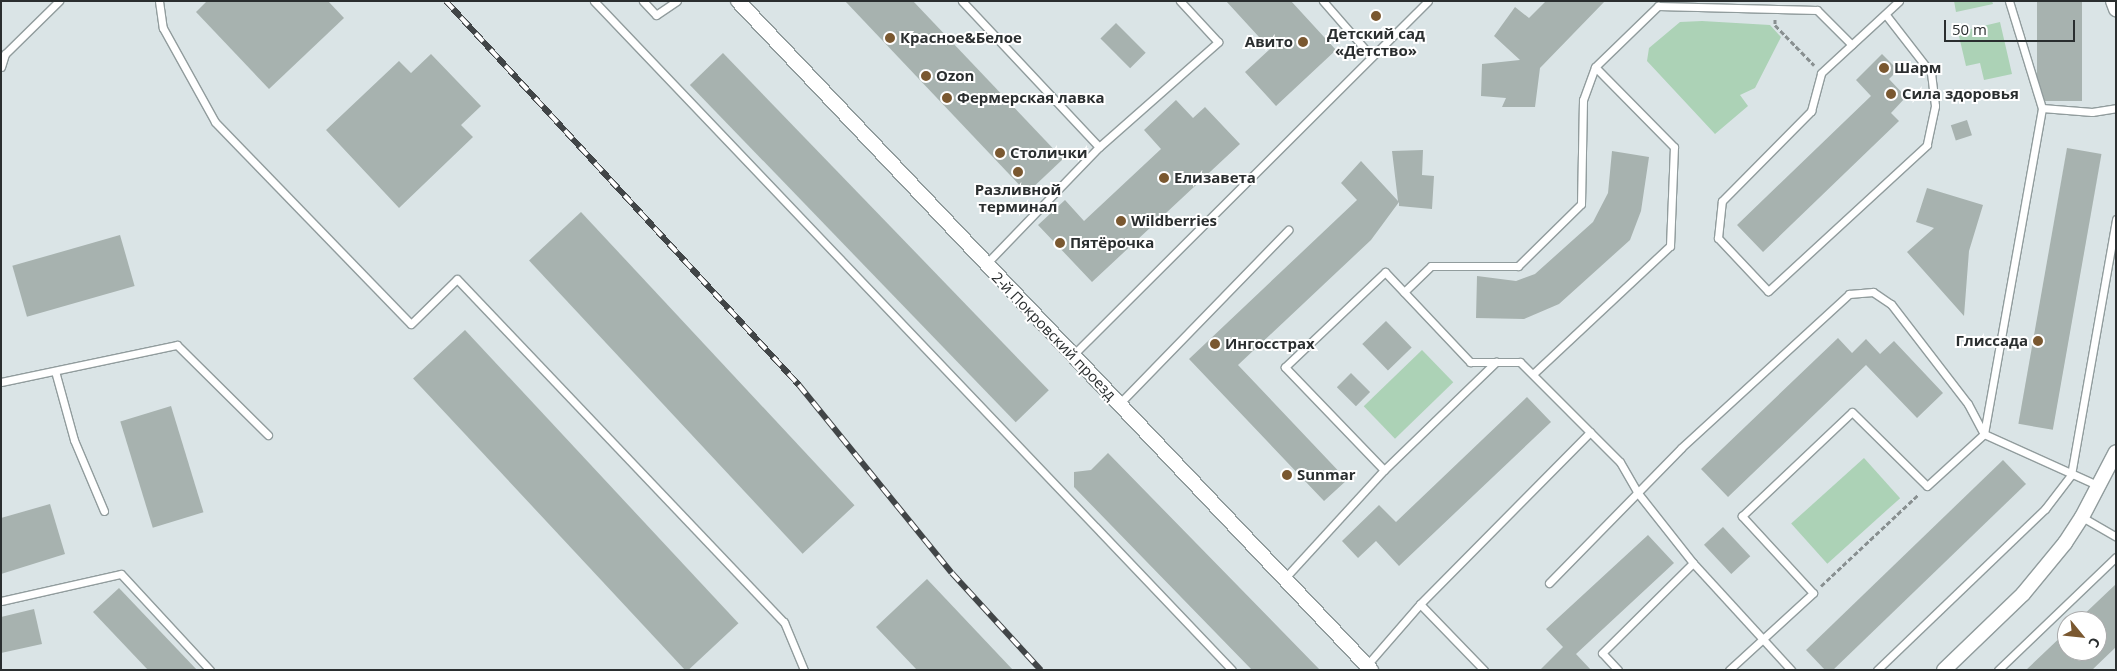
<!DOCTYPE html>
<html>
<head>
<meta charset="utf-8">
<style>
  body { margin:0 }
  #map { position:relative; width:2117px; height:671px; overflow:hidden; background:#dae4e6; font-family:"Open Sans",sans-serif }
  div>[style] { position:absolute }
  .green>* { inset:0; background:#acd2b6; transform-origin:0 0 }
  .building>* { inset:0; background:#a7b2af; transform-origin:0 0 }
  .path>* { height:3px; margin-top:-1.5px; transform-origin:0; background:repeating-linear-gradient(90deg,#888f90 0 5px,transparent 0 7.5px) }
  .roads { filter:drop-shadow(1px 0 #919c9d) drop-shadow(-1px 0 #919c9d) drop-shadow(0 1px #919c9d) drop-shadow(0 -1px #919c9d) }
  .service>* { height:7px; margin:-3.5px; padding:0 3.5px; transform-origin:3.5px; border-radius:3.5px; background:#fff }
  .minor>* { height:14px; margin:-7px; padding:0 7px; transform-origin:7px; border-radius:7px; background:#fff }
  .rail>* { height:5.5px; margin-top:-2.75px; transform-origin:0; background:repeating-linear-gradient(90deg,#fff 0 11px,#414547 0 22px); box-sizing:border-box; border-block:1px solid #414547 }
  .dots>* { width:14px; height:14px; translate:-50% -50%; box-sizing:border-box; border:2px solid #fff; border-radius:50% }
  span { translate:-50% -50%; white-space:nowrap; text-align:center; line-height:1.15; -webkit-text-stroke:4px #fff; paint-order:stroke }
  .poi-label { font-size:15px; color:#2a2e2f; font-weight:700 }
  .left { translate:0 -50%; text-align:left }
  .right { translate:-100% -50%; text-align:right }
  .street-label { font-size:15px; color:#2a2e2f }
  .frame { position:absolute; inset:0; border:2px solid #2a2e2f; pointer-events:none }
  .north { position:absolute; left:2057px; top:611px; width:50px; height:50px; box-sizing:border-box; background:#fff; border:1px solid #aaabac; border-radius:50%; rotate:118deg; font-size:14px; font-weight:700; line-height:20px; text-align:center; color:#2a2e2f }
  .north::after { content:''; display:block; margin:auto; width:18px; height:22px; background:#7a5830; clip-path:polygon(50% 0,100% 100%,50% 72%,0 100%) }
  .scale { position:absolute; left:1944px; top:20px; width:131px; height:22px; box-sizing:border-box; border:2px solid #2a2e2f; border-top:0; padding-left:6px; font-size:15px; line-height:18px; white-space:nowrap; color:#2a2e2f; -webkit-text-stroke:4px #fff; paint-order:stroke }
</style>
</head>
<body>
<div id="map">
  <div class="green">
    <i style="clip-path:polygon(1954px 1px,1992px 1px,1993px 4px,1956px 12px)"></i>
    <i style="clip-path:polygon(1702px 21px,1770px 25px,1781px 37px,1755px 88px,1740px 95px,1748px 106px,1715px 134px,1647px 61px,1649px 48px,1680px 22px)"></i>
    <i style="clip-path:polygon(2000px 22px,2012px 74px,1984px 80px,1980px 63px,1966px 66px,1958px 32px)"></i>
    <i style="left:1422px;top:350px;width:45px;height:81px;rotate:46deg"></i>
    <i style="left:1864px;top:458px;width:54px;height:98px;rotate:48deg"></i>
  </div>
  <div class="building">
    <i style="clip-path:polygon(207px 1px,328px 1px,344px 18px,269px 89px,196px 12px)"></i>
    <i style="clip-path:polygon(845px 1px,913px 1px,1063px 159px,1027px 193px)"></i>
    <i style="clip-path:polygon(1226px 1px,1291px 1px,1336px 50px,1276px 106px,1245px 72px,1270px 49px)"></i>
    <i style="clip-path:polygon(1546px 1px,1605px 1px,1540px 68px,1535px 107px,1502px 107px,1506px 98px,1481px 96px,1482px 64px,1520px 60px,1494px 36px,1515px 7px,1529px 18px)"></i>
    <i style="left:2037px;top:1px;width:45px;height:100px"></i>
    <i style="left:1116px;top:23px;width:42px;height:22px;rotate:45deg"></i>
    <i style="left:723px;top:53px;width:469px;height:46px;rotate:46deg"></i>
    <i style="clip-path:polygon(431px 54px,481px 106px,461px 125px,473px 137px,399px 208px,326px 130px,399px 61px,411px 73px)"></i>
    <i style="clip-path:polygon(1882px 54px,1898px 70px,1889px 79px,1906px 97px,1891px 113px,1899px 121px,1763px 252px,1737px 225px,1871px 96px,1856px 80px)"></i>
    <i style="clip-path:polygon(1176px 100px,1193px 118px,1205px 107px,1240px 144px,1092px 282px,1038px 225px,1065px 200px,1084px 221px,1161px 149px,1144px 130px)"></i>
    <i style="left:1967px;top:120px;width:16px;height:17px;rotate:72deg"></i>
    <i style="left:2067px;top:148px;width:35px;height:280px;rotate:10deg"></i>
    <i style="clip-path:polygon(1423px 150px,1422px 175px,1434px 176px,1432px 209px,1399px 206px,1399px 202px,1371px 240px,1238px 365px,1347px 480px,1324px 501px,1189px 359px,1357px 200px,1341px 183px,1361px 161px,1398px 201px,1392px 151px)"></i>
    <i style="clip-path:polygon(1612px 151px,1649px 157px,1641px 211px,1630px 240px,1559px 304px,1524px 319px,1476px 318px,1477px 276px,1516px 281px,1535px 274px,1593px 222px,1608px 193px)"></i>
    <i style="clip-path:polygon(1927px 188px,1983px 205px,1969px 251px,1964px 316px,1907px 252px,1934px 228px,1916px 222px)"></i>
    <i style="left:581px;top:212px;width:401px;height:71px;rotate:47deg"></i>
    <i style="left:120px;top:235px;width:53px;height:112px;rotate:74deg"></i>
    <i style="left:1386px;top:321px;width:37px;height:33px;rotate:46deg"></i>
    <i style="left:465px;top:330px;width:401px;height:71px;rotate:47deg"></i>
    <i style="clip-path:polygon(1838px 338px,1852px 353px,1866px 339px,1880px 354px,1894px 341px,1943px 393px,1917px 418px,1866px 365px,1728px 497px,1701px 469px)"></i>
    <i style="left:1351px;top:373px;width:27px;height:20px;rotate:45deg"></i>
    <i style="clip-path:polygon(1527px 397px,1551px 422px,1399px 566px,1376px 541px,1358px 558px,1342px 541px,1379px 505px,1396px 522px)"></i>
    <i style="left:171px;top:406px;width:111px;height:53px;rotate:73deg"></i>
    <i style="clip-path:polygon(1108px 453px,1320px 670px,1252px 670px,1074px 487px,1074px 472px,1091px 470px)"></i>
    <i style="clip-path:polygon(2003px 460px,2026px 484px,1833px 670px,1825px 670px,1806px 650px)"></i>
    <i style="clip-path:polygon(50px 504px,65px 554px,1px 574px,1px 518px)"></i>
    <i style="left:1723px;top:527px;width:40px;height:26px;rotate:47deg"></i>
    <i style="clip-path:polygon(1648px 535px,1674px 563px,1576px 654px,1591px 670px,1540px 670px,1563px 647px,1546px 629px)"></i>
    <i style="clip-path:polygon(927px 579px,1013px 670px,917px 670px,876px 627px)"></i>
    <i style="clip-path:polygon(2116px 584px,2116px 647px,2092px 670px,2026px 670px,2067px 631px,2067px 651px,2097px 651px,2097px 621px,2077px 621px)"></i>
    <i style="clip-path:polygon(119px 588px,197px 670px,148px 670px,93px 612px)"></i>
    <i style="clip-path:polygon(34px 609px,42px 644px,1px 653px,1px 617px)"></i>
  </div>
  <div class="path">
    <i style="left:1775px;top:19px;width:6px;rotate:90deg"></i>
    <i style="left:1775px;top:25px;width:56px;rotate:45.7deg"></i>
    <i style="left:1821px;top:586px;width:134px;rotate:-43.2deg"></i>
  </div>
  <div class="roads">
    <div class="service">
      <i style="left:159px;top:1px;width:27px;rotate:82deg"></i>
      <i style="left:163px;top:28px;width:107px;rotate:61deg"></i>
      <i style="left:215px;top:122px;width:281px;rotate:45.9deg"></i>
      <i style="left:411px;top:324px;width:64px;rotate:-44.4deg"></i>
      <i style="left:457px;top:279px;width:474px;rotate:46.4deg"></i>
      <i style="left:784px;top:622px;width:52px;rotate:67.4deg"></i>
      <i style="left:594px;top:1px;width:924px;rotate:46.36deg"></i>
      <i style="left:643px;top:1px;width:19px;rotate:47deg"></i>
      <i style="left:656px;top:15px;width:25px;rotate:-34deg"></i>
      <i style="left:962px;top:1px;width:200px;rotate:46.8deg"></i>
      <i style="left:1323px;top:1px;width:73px;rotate:48.9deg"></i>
      <i style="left:2009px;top:1px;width:112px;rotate:72.9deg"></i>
      <i style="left:1886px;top:15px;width:73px;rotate:52.2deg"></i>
      <i style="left:1931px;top:73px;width:33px;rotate:83deg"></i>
      <i style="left:1935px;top:106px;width:40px;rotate:102deg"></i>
      <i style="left:1927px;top:145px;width:216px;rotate:137.4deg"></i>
      <i style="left:1768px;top:291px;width:73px;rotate:-133.3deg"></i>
      <i style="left:1718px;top:238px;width:37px;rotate:-84deg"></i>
      <i style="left:1722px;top:201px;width:127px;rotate:-45.3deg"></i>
      <i style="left:1811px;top:111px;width:39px;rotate:-75deg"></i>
      <i style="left:1821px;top:73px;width:106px;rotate:-42.7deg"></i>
      <i style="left:1px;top:67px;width:14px;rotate:-73deg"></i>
      <i style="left:5px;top:54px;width:76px;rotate:-44.5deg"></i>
      <i style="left:986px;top:264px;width:163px;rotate:-46deg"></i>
      <i style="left:1099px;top:147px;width:159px;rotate:-41.4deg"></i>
      <i style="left:1218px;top:42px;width:56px;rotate:-132.8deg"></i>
      <i style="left:1404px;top:292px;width:37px;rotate:-44deg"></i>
      <i style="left:1431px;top:266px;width:87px"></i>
      <i style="left:1518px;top:266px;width:88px;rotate:-44.5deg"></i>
      <i style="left:1581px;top:204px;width:104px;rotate:-88.9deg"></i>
      <i style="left:1583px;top:100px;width:35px;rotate:-70deg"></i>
      <i style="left:1073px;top:355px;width:501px;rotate:-44.92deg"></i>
      <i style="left:55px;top:371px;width:72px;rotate:74.6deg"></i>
      <i style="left:74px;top:440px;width:77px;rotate:67.1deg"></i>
      <i style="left:1533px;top:374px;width:187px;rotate:-43.1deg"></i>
      <i style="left:1670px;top:246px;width:99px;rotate:-87.7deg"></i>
      <i style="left:1674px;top:147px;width:112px;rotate:-134.6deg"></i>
      <i style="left:1595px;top:67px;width:88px;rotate:-44.1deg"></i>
      <i style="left:1658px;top:6px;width:159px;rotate:1.4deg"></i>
      <i style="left:1817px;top:10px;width:49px;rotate:45deg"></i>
      <i style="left:1px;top:382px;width:180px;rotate:-11.9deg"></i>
      <i style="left:177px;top:345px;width:128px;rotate:44.7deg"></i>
      <i style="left:1119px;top:404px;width:243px;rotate:-45.8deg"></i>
      <i style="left:1384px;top:470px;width:143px;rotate:-133.9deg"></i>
      <i style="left:1285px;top:367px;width:138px;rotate:-43.5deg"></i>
      <i style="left:1385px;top:272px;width:124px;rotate:46.6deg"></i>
      <i style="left:1470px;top:362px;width:50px"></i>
      <i style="left:1520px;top:362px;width:141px;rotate:45deg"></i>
      <i style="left:1620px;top:462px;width:34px;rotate:60deg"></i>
      <i style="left:1637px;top:492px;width:90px;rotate:51.7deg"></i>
      <i style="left:1693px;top:563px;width:145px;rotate:47.5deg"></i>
      <i style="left:2082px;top:517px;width:39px;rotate:30deg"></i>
      <i style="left:1284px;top:579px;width:148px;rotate:-47.5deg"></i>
      <i style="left:1384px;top:470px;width:156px;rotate:-44deg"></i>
      <i style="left:1549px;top:583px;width:189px;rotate:-45.6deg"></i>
      <i style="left:1681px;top:448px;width:228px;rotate:-42.5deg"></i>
      <i style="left:1849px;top:294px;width:24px;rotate:-5deg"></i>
      <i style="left:1873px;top:292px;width:22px;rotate:34deg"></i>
      <i style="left:1891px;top:304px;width:126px;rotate:52.4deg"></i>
      <i style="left:1968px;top:404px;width:34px;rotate:62deg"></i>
      <i style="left:1984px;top:434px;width:126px;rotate:24.3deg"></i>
      <i style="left:1px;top:601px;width:123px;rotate:-12.7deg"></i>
      <i style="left:121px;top:574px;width:131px;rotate:47.2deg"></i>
      <i style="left:1420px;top:604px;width:242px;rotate:-45.3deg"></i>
      <i style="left:1367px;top:665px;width:81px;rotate:-49deg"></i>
      <i style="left:1420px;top:604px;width:92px;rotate:45.9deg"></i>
      <i style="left:1618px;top:670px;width:23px;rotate:-133deg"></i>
      <i style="left:1602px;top:653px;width:128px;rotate:-44.7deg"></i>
      <i style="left:1729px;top:670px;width:114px;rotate:-42.5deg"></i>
      <i style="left:1813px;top:593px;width:105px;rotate:-132.7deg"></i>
      <i style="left:1742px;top:516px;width:151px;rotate:-43.4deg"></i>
      <i style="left:1852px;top:412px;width:105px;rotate:44.6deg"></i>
      <i style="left:1927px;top:486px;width:77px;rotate:-42.4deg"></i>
      <i style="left:1984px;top:434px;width:331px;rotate:-79.9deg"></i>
      <i style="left:2042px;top:108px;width:50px;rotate:4.6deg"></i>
      <i style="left:2092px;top:112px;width:24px;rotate:-9deg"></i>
      <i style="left:1877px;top:670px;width:233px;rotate:-43.8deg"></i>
      <i style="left:2045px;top:509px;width:43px;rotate:-52.6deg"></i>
      <i style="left:2071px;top:475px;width:260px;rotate:-80deg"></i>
      <i style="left:1998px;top:670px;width:163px;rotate:-43.8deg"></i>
    </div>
    <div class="minor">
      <i style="left:738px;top:1px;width:921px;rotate:46.58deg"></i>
      <i style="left:2113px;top:1px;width:9px;rotate:69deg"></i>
      <i style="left:1944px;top:670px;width:110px;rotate:-43.9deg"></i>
      <i style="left:2023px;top:594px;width:66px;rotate:-50.5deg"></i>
      <i style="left:2065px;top:543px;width:31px;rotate:-57deg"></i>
      <i style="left:2082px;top:517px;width:73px;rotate:-62.4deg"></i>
    </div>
  </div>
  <div class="rail">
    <i style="left:446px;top:1px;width:522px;rotate:47.41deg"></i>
    <i style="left:799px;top:385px;width:242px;rotate:50.9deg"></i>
    <i style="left:952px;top:573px;width:132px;rotate:47.5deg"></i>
  </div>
  <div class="dots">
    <i style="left:1376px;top:16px;background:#7a5830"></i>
    <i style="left:890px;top:38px;background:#7a5830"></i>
    <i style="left:1303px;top:42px;background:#7a5830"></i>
    <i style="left:1884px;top:68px;background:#7a5830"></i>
    <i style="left:926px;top:76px;background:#7a5830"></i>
    <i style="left:1891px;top:94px;background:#7a5830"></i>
    <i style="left:947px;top:98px;background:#7a5830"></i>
    <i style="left:1000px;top:153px;background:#7a5830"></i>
    <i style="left:1018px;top:172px;background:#7a5830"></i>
    <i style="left:1164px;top:178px;background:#7a5830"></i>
    <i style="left:1121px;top:221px;background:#7a5830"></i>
    <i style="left:1060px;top:243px;background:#7a5830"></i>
    <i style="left:2038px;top:341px;background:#7a5830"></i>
    <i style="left:1215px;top:344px;background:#7a5830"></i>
    <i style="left:1287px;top:475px;background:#7a5830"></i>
  </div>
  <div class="poi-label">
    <span style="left:1376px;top:42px">Детский сад<br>«Детство»</span>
    <span class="left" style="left:900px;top:38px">Красное&amp;Белое</span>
    <span class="right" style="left:1293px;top:42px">Авито</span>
    <span class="left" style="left:1894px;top:68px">Шарм</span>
    <span class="left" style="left:936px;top:76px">Ozon</span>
    <span class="left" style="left:1902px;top:94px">Сила здоровья</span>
    <span class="left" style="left:957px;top:98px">Фермерская лавка</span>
    <span class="left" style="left:1010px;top:153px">Столички</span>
    <span class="left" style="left:1174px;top:178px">Елизавета</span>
    <span style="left:1018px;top:198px">Разливной<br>терминал</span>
    <span class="left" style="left:1131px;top:221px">Wildberries</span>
    <span class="left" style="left:1070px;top:243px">Пятёрочка</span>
    <span class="right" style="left:2028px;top:341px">Глиссада</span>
    <span class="left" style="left:1225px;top:344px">Ингосстрах</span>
    <span class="left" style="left:1297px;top:475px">Sunmar</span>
  </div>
  <div class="street-label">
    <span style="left:1054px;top:336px;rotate:46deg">2-й Покровский проезд</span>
  </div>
  <div class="frame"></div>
  <div class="north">С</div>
  <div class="scale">50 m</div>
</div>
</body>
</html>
